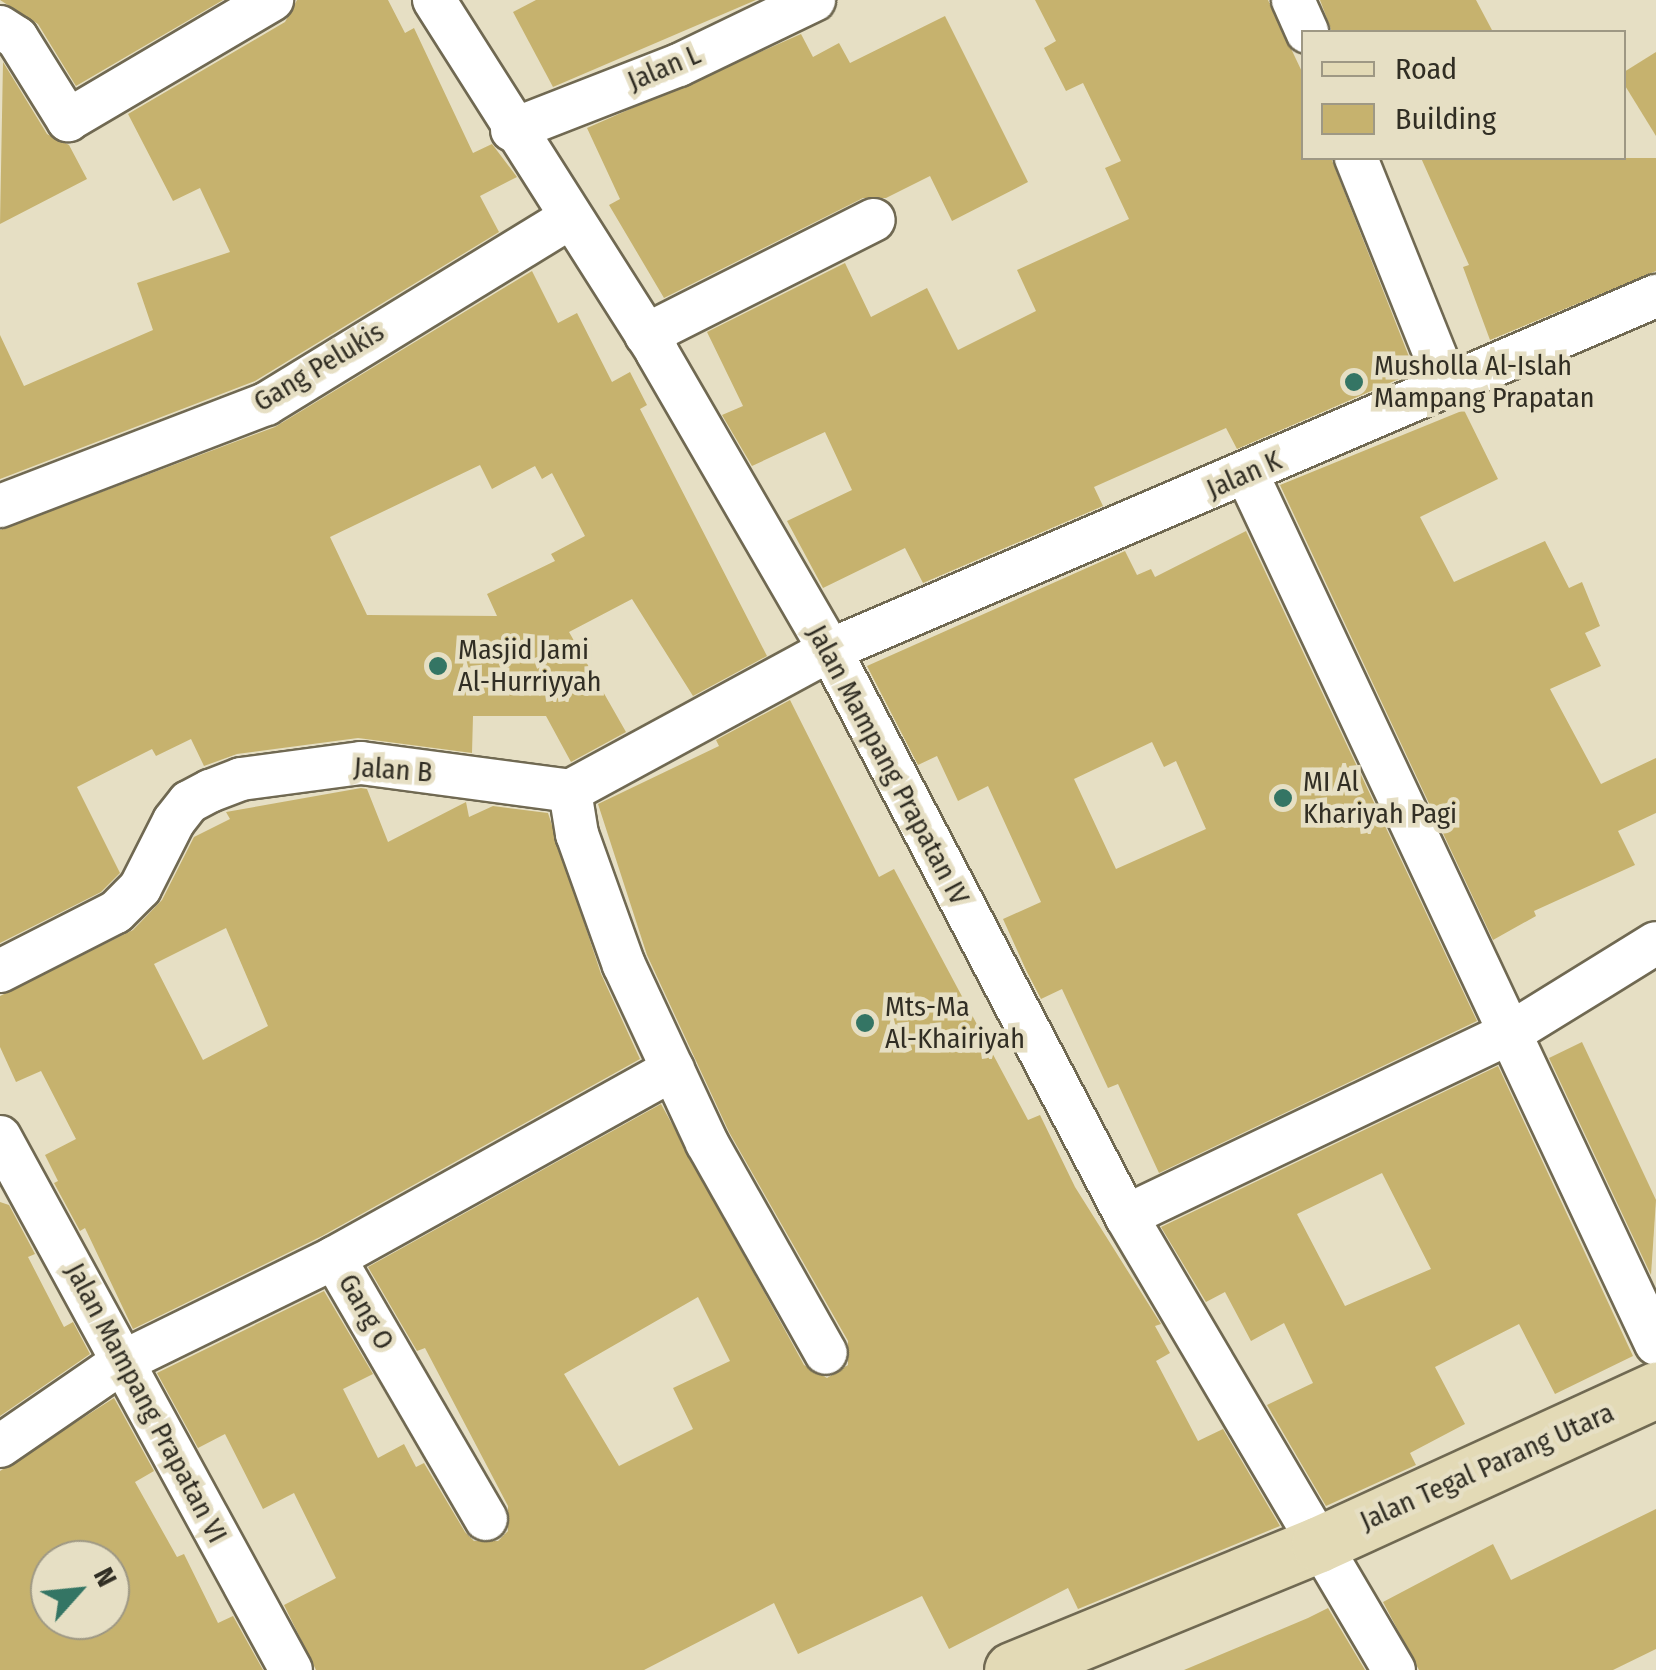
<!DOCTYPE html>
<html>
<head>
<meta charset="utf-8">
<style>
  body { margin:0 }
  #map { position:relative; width:1656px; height:1670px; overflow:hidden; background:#e6dfc4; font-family:"Fira Sans Condensed",sans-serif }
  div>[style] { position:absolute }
  .building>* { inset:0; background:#c6b26e }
  .roads { filter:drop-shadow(2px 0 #706952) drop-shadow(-2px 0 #706952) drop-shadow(0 2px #706952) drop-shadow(0 -2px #706952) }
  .street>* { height:42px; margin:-21px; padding:0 21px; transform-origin:21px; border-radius:21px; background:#fff }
  .secondary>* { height:55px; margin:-27.5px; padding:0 27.5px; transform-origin:27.5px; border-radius:27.5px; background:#e3dab6 }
  .dots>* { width:28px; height:28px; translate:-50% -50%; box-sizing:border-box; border:5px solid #e6dfc4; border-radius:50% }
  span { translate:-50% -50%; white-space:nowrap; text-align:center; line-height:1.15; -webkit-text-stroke:9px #e6dfc4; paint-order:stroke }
  .street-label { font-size:28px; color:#312e24 }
  .poi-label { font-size:28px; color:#312e24 }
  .left { translate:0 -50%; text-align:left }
  .legend { position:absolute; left:1301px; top:30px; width:325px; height:130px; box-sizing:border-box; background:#e6dfc4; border:2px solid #9e9884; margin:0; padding:12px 18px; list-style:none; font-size:30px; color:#312e24 }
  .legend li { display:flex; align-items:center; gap:20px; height:50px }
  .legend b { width:50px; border:2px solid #9e9884 }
  .north { position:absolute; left:30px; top:1540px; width:100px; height:100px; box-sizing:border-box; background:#e6dfc4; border:2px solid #9e9884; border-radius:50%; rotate:63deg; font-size:28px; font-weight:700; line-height:40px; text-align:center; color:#312e24 }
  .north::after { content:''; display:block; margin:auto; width:35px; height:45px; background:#347564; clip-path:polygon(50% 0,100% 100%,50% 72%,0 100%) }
</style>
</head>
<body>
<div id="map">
  <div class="building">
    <i style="clip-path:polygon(0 0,223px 0,76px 86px,38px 24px)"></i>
    <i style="clip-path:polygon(297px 0,388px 0,405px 33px,414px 28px,473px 153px,492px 144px,517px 177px,480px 196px,499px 232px,255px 381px,0 479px,0 335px,24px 386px,153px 330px,137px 283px,230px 252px,200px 188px,173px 201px,128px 114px,285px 22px)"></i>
    <i style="clip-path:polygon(536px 0,756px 0,553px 87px,513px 12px)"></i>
    <i style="clip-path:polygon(1035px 0,1268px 0,1304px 76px,1304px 158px,1331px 158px,1415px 372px,1237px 449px,1226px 428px,1094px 487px,1103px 506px,923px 583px,905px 548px,823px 588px,787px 521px,852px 490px,825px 432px,752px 466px,722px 415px,743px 406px,707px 332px,845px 263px,871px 317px,927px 288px,958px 350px,1036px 311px,1017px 270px,1129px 219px,1105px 168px,1121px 161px,1083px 83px,1066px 91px,1044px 48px,1056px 41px)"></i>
    <i style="clip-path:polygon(1320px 0,1476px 0,1493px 32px,1332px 32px)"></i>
    <i style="clip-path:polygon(945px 16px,1028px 182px,952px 221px,930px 176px,886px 198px,863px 198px,664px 298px,609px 205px,620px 199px,587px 128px,801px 34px,813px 57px,839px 43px,850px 63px)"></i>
    <i style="clip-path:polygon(1656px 52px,1656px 136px,1624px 84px,1624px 72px)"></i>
    <i style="clip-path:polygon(3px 62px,47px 134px,69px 145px,87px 179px,0 224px)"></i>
    <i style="clip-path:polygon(1421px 158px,1656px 158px,1656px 271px,1490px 340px,1463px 267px,1469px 265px)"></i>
    <i style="clip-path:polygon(evenodd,532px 271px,558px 323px,577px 313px,612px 382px,630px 372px,647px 405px,640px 409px,767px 656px,693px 696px,632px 599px,569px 632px,626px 732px,571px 762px,546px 716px,473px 716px,472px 753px,358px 738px,237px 754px,204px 766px,191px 739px,156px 756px,152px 749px,77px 787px,120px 873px,101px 892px,0 943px,0 530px,275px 427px,532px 271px,480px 465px,492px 489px,535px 466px,542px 479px,552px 473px,585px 536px,551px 554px,555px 561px,487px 594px,497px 616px,367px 615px,330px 537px,480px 465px)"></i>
    <i style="clip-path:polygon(1464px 410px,1498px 479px,1420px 517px,1454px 582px,1545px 541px,1569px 588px,1582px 582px,1600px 626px,1585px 633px,1601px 666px,1550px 689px,1601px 784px,1656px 758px,1656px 813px,1618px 831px,1635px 865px,1534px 911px,1536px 916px,1493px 940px,1280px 485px)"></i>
    <i style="clip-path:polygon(evenodd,1246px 531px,1477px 1021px,1159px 1173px,1118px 1084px,1108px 1088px,1062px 989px,1041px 999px,1026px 970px,1003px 919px,1041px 902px,988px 786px,958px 801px,937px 756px,918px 765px,867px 666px,1125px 551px,1137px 575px,1151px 569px,1155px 577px,1246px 531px,1152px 742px,1164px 767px,1176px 761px,1206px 829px,1116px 869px,1074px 779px,1152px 742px)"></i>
    <i style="clip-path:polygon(evenodd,790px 700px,879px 877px,894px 869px,1028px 1120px,1040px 1115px,1075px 1187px,1161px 1324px,1155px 1326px,1170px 1353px,1156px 1361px,1198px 1441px,1223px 1429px,1280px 1526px,1078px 1609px,1068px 1588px,949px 1649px,922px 1596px,798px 1654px,774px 1603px,644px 1670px,316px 1670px,284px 1605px,336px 1578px,294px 1493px,263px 1509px,225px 1434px,198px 1448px,157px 1373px,324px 1291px,373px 1374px,343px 1389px,378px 1458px,404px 1444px,416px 1467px,424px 1463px,465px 1532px,474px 1541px,498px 1541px,508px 1531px,508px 1506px,425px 1348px,417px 1351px,368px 1267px,661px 1104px,804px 1365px,827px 1378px,848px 1365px,848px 1341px,729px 1132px,647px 955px,598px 804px,719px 746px,716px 740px,790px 700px,698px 1297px,730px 1361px,673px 1388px,693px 1429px,619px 1466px,564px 1374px,698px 1297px)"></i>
    <i style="clip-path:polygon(evenodd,361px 788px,367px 789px,388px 842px,466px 802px,469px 817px,493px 806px,548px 813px,601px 974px,640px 1059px,322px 1236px,133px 1329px,85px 1228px,80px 1231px,54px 1183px,58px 1181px,45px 1155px,76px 1139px,41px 1071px,16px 1082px,0 1047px,0 996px,133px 930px,162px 900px,194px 837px,230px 819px,226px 812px,361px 788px,226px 928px,268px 1026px,203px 1060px,154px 964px,226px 928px)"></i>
    <i style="clip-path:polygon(1582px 1042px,1656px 1200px,1651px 1275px,1549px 1058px)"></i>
    <i style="clip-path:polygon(evenodd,1498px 1066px,1633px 1356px,1555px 1394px,1519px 1324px,1435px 1367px,1465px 1424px,1410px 1453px,1416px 1465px,1326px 1506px,1267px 1405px,1313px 1383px,1284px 1323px,1251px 1341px,1225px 1292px,1206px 1302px,1161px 1227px,1498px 1066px,1382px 1173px,1431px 1269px,1345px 1306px,1297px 1214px,1382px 1173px)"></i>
    <i style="clip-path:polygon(0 1202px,9px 1205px,35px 1254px,28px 1257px,64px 1327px,73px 1322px,90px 1354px,0 1416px)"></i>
    <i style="clip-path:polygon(evenodd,114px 1398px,154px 1471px,135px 1482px,177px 1557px,184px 1554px,218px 1623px,233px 1616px,263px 1670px,0 1670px,0 1471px,114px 1398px,50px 1560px,110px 1560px,110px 1620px,50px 1620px,50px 1560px)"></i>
    <i style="clip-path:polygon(1656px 1509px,1656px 1649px,1613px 1670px,1419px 1670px,1383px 1602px,1493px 1544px,1511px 1580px)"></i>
    <i style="clip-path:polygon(1328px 1608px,1365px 1670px,1184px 1670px,1308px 1618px)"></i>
  </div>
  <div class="roads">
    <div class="street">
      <i style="left:434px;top:0;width:417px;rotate:57.6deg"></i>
      <i style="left:657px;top:352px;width:345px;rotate:59.9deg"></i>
      <i style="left:830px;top:650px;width:639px;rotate:62.39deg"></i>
      <i style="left:1126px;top:1216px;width:527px;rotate:59.45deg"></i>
      <i style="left:1293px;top:0;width:35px;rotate:66deg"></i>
      <i style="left:0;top:27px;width:20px;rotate:33deg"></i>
      <i style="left:17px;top:38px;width:97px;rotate:58.1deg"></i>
      <i style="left:68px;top:120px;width:237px;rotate:-30.5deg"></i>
      <i style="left:512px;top:130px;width:179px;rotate:-21.3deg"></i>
      <i style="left:679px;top:65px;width:150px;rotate:-25.7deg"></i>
      <i style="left:1356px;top:158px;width:241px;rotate:68.1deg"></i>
      <i style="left:646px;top:335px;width:255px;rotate:-26.8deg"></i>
      <i style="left:1247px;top:474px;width:961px;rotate:64.82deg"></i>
      <i style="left:0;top:506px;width:285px;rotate:-21deg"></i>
      <i style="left:266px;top:404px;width:354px;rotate:-31.5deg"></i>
      <i style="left:570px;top:791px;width:44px;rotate:80.8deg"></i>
      <i style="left:577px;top:834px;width:139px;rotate:70.3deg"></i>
      <i style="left:624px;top:965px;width:196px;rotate:65deg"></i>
      <i style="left:707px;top:1143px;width:241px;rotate:60.5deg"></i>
      <i style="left:0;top:971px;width:130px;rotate:-27deg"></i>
      <i style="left:116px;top:912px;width:34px;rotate:-45deg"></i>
      <i style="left:140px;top:888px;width:75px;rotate:-63.1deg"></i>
      <i style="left:174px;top:821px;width:24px;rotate:-52deg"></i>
      <i style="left:189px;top:802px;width:24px;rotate:-28deg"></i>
      <i style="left:210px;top:791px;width:33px;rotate:-21deg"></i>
      <i style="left:241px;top:779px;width:121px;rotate:-7.6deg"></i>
      <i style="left:361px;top:763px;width:211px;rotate:7.6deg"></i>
      <i style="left:570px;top:791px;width:296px;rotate:-28.5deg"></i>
      <i style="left:830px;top:650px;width:899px;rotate:-23.2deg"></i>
      <i style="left:0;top:1137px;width:607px;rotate:61.37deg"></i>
      <i style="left:1126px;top:1216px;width:428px;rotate:-25.5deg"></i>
      <i style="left:1512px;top:1032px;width:169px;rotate:-31.7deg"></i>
      <i style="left:334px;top:1258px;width:302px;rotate:59.8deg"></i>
      <i style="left:0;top:1446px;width:148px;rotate:-34.5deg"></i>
      <i style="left:122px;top:1362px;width:236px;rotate:-26.1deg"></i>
      <i style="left:334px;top:1258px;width:388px;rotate:-29.1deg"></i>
    </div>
    <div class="secondary">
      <i style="left:1012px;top:1670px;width:332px;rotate:-22.3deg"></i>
      <i style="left:1319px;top:1544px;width:371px;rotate:-24.6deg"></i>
    </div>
  </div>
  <div class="dots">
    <i style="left:1354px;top:382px;background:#347564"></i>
    <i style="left:438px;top:666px;background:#347564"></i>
    <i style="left:1283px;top:798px;background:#347564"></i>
    <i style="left:865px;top:1023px;background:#347564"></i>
  </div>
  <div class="street-label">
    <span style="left:664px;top:68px;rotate:-23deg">Jalan L</span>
    <span style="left:319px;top:367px;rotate:-31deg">Gang Pelukis</span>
    <span style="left:1244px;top:475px;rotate:-24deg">Jalan K</span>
    <span style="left:888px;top:765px;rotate:62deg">Jalan Mampang Prapatan IV</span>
    <span style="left:393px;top:770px;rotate:4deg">Jalan B</span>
    <span style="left:366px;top:1312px;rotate:60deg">Gang O</span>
    <span style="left:146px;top:1403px;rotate:62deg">Jalan Mampang Prapatan VI</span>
    <span style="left:1487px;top:1467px;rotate:-24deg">Jalan Tegal Parang Utara</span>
  </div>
  <div class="poi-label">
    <span class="left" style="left:1374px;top:382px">Musholla Al-Islah<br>Mampang Prapatan</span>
    <span class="left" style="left:458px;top:666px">Masjid Jami<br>Al-Hurriyyah</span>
    <span class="left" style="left:1303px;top:798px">MI Al<br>Khariyah Pagi</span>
    <span class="left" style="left:885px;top:1023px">Mts-Ma<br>Al-Khairiyah</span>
  </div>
  <ul class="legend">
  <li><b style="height:12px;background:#e3dab6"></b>Road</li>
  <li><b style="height:28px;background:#c6b26e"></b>Building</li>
  </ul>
  <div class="north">N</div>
</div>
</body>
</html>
